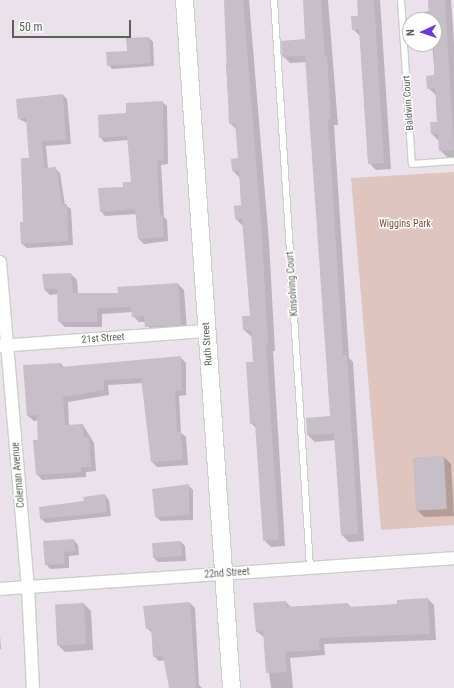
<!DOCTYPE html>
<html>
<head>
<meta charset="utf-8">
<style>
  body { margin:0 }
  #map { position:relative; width:454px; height:688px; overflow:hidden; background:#eae1eb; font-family:"Roboto Condensed",sans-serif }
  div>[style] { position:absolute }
  .green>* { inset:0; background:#e0c5bf }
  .shadow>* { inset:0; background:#0003 }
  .building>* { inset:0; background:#c6bfc8; transform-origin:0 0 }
  .roads { filter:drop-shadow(1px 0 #cacfc9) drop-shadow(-1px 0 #cacfc9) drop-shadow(0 1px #cacfc9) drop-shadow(0 -1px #cacfc9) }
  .lane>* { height:6px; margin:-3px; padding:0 3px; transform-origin:3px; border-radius:3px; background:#fff }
  .street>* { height:12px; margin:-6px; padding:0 6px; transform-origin:6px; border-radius:6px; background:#fff }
  .secondary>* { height:17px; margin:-8.5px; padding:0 8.5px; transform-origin:8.5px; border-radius:8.5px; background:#fff }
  span { translate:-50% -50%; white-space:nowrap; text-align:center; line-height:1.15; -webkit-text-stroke:3px #fff; paint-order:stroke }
  .street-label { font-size:10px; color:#5b6059 }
  .park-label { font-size:10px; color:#7d4b3c }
  .north { position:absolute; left:402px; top:12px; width:40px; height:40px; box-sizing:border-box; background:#fff; border:1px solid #bdbfbd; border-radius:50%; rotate:267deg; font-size:11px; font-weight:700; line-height:16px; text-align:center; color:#5b6059 }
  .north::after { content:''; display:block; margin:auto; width:14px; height:18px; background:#653bd7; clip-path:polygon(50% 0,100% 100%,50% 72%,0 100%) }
  .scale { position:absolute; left:12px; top:20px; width:119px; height:18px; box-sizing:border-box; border:2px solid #5b6059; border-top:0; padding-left:5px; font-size:12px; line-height:14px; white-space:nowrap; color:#5b6059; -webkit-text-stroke:3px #fff; paint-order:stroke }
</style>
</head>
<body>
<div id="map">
  <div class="green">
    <i style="clip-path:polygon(454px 172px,454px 525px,381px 530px,351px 178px)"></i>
  </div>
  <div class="shadow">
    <i style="clip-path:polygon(225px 0,249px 0,269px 242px,275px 351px,273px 351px,285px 546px,271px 547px,264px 540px,257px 429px,251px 423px,254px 363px,252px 337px,244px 330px,251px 317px,243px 226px,236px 219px,242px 206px,240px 178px,233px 171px,239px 159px,237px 130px,230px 123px,226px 64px,230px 64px)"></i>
    <i style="clip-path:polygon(304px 0,328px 0,338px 125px,334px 125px,349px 358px,353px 362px,364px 541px,349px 542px,342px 535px,336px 440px,315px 442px,308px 435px,331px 417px,307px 62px,290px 63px,283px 56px,306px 40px)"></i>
    <i style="clip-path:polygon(358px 0,380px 0,391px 169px,376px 170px,369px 163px,360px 36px,353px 29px,359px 17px)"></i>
    <i style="clip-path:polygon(429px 0,451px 0,454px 43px,454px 157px,447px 157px,440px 150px,439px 141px,432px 134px,438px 123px,436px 95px,428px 88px,435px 76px,432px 44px,434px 20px,424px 20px,424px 12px,430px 11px)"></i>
    <i style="clip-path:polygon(149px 38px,153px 42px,154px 66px,112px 69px,108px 65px)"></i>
    <i style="clip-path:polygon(63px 95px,67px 99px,71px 144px,46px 146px,48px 169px,55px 168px,60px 173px,65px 205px,71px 209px,73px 245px,27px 248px,22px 244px,24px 223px,22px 187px,24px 187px,30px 159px,27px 123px,19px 119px)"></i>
    <i style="clip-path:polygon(162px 102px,167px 106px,168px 164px,161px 165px,164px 217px,167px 220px,168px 241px,144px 244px,139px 239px,137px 214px,105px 216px,101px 211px,132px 183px,128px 140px,104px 142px,100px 137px,127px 113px)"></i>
    <i style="clip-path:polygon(71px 274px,77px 280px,78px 294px,119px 294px,178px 284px,184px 290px,187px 330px,152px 332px,146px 322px,139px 322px,133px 316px,133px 312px,102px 314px,102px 327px,65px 327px,59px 321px,58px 294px,50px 295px,44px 289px,44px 275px)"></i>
    <i style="clip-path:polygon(180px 357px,186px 363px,186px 395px,179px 396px,181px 433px,186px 437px,188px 465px,157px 467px,152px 462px,143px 383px,108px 385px,109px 395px,68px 402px,69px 426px,83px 425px,94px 443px,96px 471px,86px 472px,86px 477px,42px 480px,37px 474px,38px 420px,34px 421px,28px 416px,61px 364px,65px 368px)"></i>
    <i style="clip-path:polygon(444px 457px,451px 464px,454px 516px,424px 517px,417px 510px)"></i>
    <i style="clip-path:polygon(188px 485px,193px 490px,193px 520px,161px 521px,156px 517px)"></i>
    <i style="clip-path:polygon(105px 495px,109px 500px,111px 516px,46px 523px,41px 519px)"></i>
    <i style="clip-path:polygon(74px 540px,78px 545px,79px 555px,69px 556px,69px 568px,50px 569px,46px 564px)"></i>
    <i style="clip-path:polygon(181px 542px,185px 546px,186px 561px,158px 562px,153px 557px)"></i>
    <i style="clip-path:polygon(428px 599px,434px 605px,436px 640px,324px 644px,325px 655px,290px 658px,293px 688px,271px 688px,264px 637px,256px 631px,285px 601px,291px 607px,348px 604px,352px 608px,398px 605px)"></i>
    <i style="clip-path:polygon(190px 603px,195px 608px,199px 685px,202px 688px,170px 688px,165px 660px,159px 661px,154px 656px,152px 633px,147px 628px)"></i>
    <i style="clip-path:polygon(84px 604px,91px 611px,93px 650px,65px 652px,58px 645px)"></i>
    <i style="clip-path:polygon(0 635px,1px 649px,0 649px)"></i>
  </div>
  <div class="building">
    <i style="clip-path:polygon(224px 0,243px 0,262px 234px,268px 345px,266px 345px,279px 540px,263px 541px,255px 423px,250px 424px,246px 362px,253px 362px,251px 330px,243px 330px,242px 316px,250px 316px,242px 219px,235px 219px,234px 206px,241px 205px,239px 171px,232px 171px,231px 159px,238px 158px,235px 123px,229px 124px)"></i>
    <i style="clip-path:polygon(303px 0,321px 0,325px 56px,327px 56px,331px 119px,328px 119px,343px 355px,347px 355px,358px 534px,341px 535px,334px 434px,307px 435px,306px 418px,330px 416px,305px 56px,282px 57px,281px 41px,305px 39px)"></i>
    <i style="clip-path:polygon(357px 0,374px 0,384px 163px,368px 164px,359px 29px,352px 30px,351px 16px,358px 16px)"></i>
    <i style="clip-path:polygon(428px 0,445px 0,454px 150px,439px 151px,438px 134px,431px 134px,430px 122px,437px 122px,435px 88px,427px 89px,426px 76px,434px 75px,434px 20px,429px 20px)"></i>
    <i style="clip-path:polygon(149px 37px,151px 63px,107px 66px,106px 52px,127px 51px,126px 38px)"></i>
    <i style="clip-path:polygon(63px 94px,66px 140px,42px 141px,44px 168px,56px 167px,62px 204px,67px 204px,68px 241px,21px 244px,20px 222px,23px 222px,21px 158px,29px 158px,26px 118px,18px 119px,16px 99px)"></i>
    <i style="clip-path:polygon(163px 101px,164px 160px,157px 161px,160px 215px,163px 215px,164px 237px,138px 239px,135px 209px,100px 212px,98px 188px,123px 187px,123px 182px,131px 182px,127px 136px,99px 138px,98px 115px,126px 113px,126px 103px)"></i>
    <i style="clip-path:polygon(71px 273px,73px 293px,118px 293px,117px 287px,178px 283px,181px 325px,145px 327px,144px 316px,132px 317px,131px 307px,97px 308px,97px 322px,58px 322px,57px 289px,44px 289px,42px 274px)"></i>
    <i style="clip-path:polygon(181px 356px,182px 390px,175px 391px,177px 432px,181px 431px,183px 460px,151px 462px,141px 378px,104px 380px,104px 390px,63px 397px,65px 425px,83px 424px,84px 437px,89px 437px,91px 467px,81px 467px,81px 472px,36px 475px,33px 440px,38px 440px,37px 415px,27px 416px,23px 365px,61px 363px,61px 367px)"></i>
    <i style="left:444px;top:456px;width:53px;height:31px;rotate:87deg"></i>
    <i style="clip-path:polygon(189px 484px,189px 515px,155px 517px,152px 489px)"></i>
    <i style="clip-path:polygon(105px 494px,107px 512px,40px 519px,39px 507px,84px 501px,83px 497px)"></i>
    <i style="clip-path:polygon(74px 539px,75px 551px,64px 552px,65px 564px,45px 565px,43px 541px)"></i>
    <i style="left:181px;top:541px;width:15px;height:29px;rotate:86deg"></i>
    <i style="clip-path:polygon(428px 598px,430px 634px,319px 638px,320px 650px,285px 652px,287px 672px,266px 673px,263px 631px,256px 632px,253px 603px,286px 601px,286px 607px,348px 603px,349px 607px,397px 604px,397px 600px)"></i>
    <i style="clip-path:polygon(190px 602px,196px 688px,169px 688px,163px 656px,153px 657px,151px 628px,146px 629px,143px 606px)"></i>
    <i style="left:84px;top:603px;width:41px;height:29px;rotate:87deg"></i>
  </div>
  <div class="roads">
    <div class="lane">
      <i style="left:274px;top:0;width:569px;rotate:86.37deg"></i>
      <i style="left:401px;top:0;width:164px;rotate:86.2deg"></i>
      <i style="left:412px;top:164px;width:42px;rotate:-4.1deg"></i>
    </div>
    <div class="street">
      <i style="left:0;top:262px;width:326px;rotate:85.1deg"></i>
      <i style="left:28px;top:587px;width:101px;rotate:87.2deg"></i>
      <i style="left:0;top:346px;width:207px;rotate:-4.2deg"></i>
      <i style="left:0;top:589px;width:455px;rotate:-3.9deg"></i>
    </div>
    <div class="secondary">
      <i style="left:184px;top:0;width:690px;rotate:86.09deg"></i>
    </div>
  </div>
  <div class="street-label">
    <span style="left:408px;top:103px;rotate:-94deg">Baldwin Court</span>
    <span style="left:292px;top:284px;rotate:-94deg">Kinsolving Court</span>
    <span style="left:103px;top:338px;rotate:-4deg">21st Street</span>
    <span style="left:207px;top:344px;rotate:-94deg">Ruth Street</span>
    <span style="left:18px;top:475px;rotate:-95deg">Coleman Avenue</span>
    <span style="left:227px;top:573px;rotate:-4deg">22nd Street</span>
  </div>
  <div class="park-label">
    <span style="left:405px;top:224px">Wiggins Park</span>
  </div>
  <div class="north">N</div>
  <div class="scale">50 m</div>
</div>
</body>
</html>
